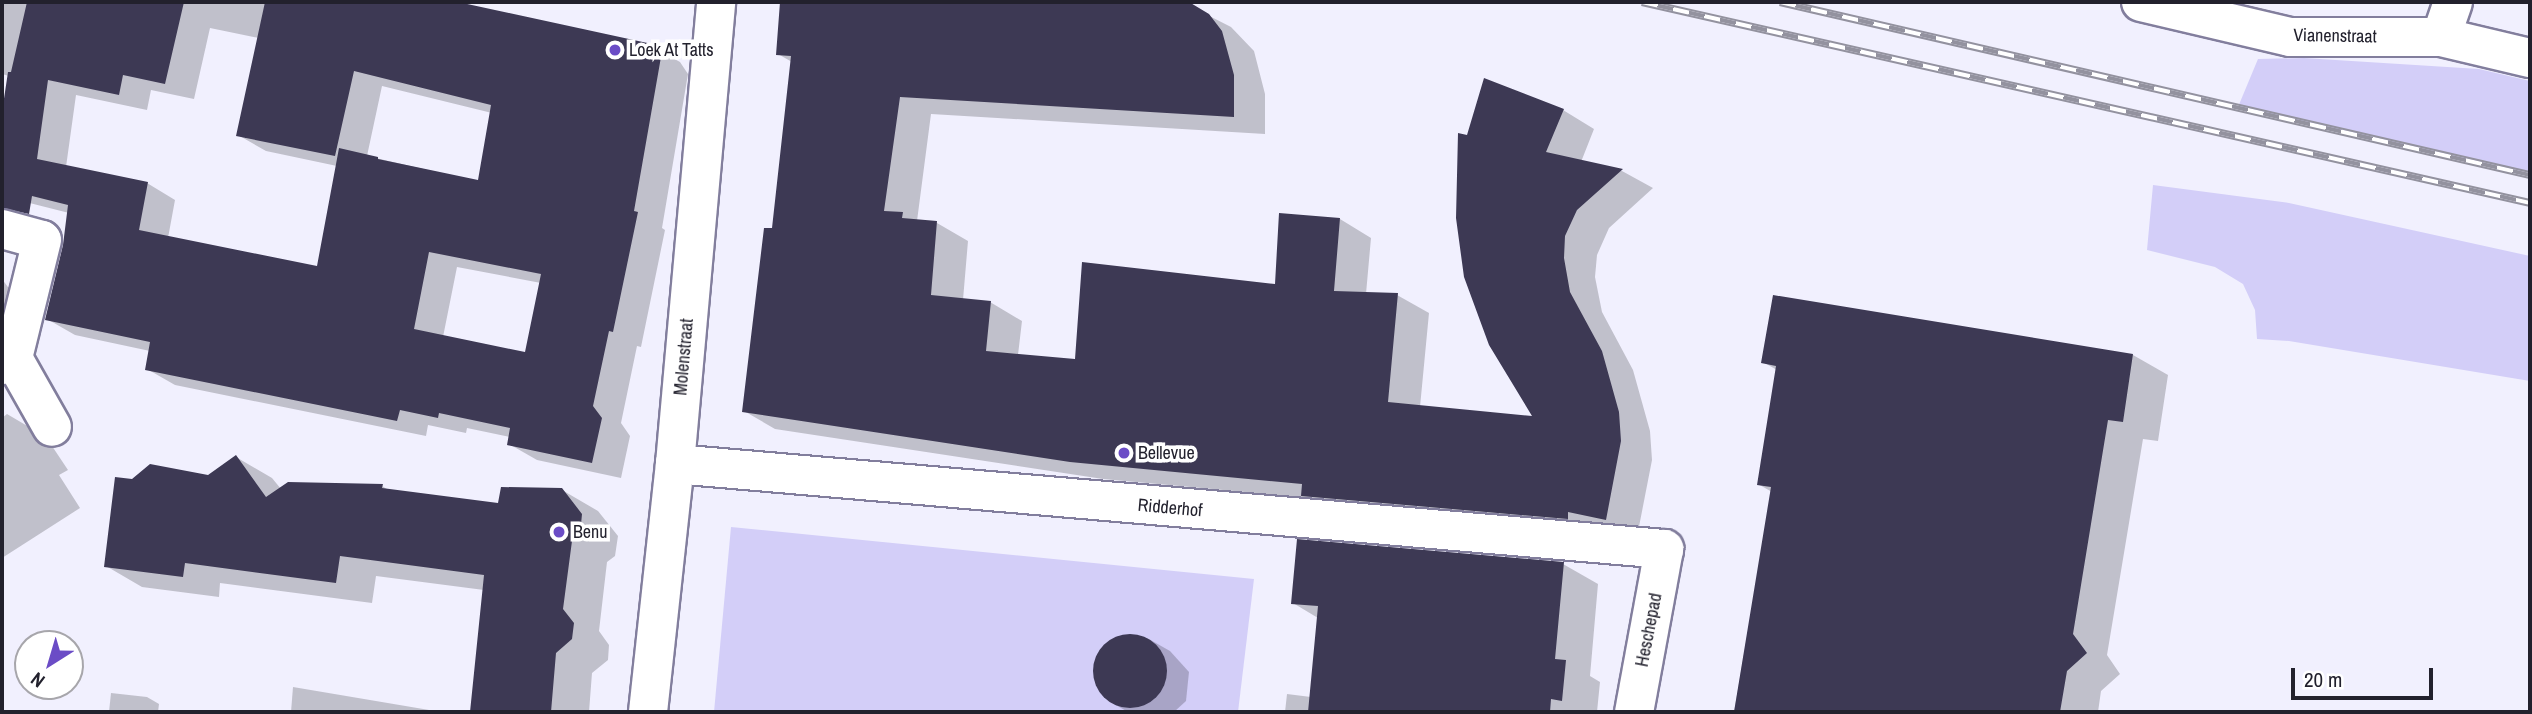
<!DOCTYPE html>
<html>
<head>
<meta charset="utf-8">
<style>
  body { margin:0 }
  #map { position:relative; width:2532px; height:714px; overflow:hidden; background:#f1f0fe; font-family:"Archivo Narrow",sans-serif }
  div>[style] { position:absolute }
  .green>* { inset:0; background:#d3cef8 }
  .shadow>* { inset:0; background:#0003 }
  .building>* { inset:0; background:#3d3954 }
  .round { border-radius:50% }
  .roads { filter:drop-shadow(2px 0 #827e9d) drop-shadow(-2px 0 #827e9d) drop-shadow(0 2px #827e9d) drop-shadow(0 -2px #827e9d) }
  .minor>* { height:38px; margin:-19px; padding:0 19px; transform-origin:19px; border-radius:19px; background:#fff }
  .rail>* { height:8px; margin-top:-4px; transform-origin:0; background:repeating-linear-gradient(90deg,#fff 0 16px,#93929f 0 32px); box-sizing:border-box; border-block:2px solid #93929f }
  .dots>* { width:19px; height:19px; translate:-50% -50%; box-sizing:border-box; border:4px solid #fff; border-radius:50% }
  span { translate:-50% -50%; white-space:nowrap; text-align:center; line-height:1.15; -webkit-text-stroke:7px #fff; paint-order:stroke }
  .street-label { font-size:18px; color:#22212d }
  .poi-label { font-size:18px; color:#22212d }
  .left { translate:0 -50%; text-align:left }
  .frame { position:absolute; inset:0; border:4px solid #22212d; pointer-events:none }
  .north { position:absolute; left:14px; top:630px; width:70px; height:70px; box-sizing:border-box; background:#fff; border:2px solid #a7a6ab; border-radius:50%; rotate:217deg; font-size:19px; font-weight:700; line-height:28px; text-align:center; color:#22212d }
  .north::after { content:''; display:block; margin:auto; width:24px; height:32px; background:#6b4cc6; clip-path:polygon(50% 0,100% 100%,50% 72%,0 100%) }
  .scale { position:absolute; left:2291px; top:668px; width:142px; height:32px; box-sizing:border-box; border:4px solid #22212d; border-top:0; padding-left:9px; font-size:21px; line-height:24px; white-space:nowrap; color:#22212d; -webkit-text-stroke:5px #fff; paint-order:stroke }
</style>
</head>
<body>
<div id="map">
  <div class="green">
    <i style="clip-path:polygon(2304px 58px,2479px 69px,2530px 81px,2530px 173px,2238px 107px,2258px 59px)"></i>
    <i style="clip-path:polygon(2153px 185px,2289px 203px,2530px 256px,2530px 381px,2289px 341px,2257px 339px,2255px 310px,2243px 284px,2215px 267px,2147px 250px)"></i>
    <i style="clip-path:polygon(731px 527px,1254px 579px,1238px 712px,714px 712px)"></i>
  </div>
  <div class="shadow">
    <i style="clip-path:polygon(evenodd,2px 2px,449px 2px,651px 46px,680px 62px,688px 74px,662px 228px,665px 230px,641px 347px,637px 346px,621px 423px,630px 436px,621px 478px,537px 460px,509px 444px,510px 437px,467px 428px,466px 433px,428px 425px,426px 436px,175px 385px,147px 369px,150px 351px,75px 335px,47px 319px,65px 246px,69px 213px,2px 196px,2px 119px,9px 76px,2px 74px,2px 2px,210px 28px,259px 38px,238px 135px,266px 151px,337px 166px,318px 268px,168px 238px,175px 200px,147px 183px,66px 167px,76px 95px,147px 110px,151px 90px,194px 99px,210px 28px,2px 2px,382px 86px,492px 113px,480px 182px,367px 156px,382px 86px,2px 2px,457px 267px,541px 283px,527px 354px,443px 337px,457px 267px)"></i>
    <i style="clip-path:polygon(782px 2px,1182px 2px,1231px 27px,1254px 51px,1265px 94px,1265px 134px,931px 114px,917px 221px,937px 223px,968px 241px,963px 300px,990px 302px,1022px 321px,1018px 355px,1077px 360px,1276px 286px,1340px 219px,1371px 238px,1366px 294px,1397px 295px,1429px 313px,1420px 407px,1535px 418px,1468px 137px,1563px 110px,1594px 129px,1581px 162px,1622px 171px,1653px 188px,1609px 228px,1597px 255px,1595px 277px,1602px 312px,1633px 370px,1650px 431px,1652px 460px,1637px 537px,1335px 513px,1309px 498px,1103px 479px,775px 429px,744px 411px,774px 230px,792px 62px,778px 54px)"></i>
    <i style="clip-path:polygon(2px 279px,41px 332px,40px 338px,4px 363px)"></i>
    <i style="clip-path:polygon(1774px 297px,2133px 355px,2168px 375px,2158px 441px,2143px 439px,2107px 655px,2120px 674px,2101px 691px,2098px 712px,1734px 712px,1772px 492px,1758px 484px,1777px 370px,1763px 362px)"></i>
    <i style="clip-path:polygon(7px 414px,46px 437px,68px 470px,59px 475px,80px 508px,2px 558px,2px 418px)"></i>
    <i style="clip-path:polygon(236px 457px,272px 478px,281px 489px,382px 486px,390px 491px,499px 505px,562px 490px,598px 511px,618px 536px,615px 556px,607px 562px,599px 631px,609px 645px,608px 660px,592px 673px,589px 712px,472px 712px,484px 590px,376px 576px,372px 603px,220px 583px,219px 597px,142px 587px,106px 566px,132px 481px,208px 477px)"></i>
    <i style="clip-path:polygon(1563px 564px,1598px 584px,1590px 676px,1600px 682px,1597px 712px,1285px 712px,1287px 694px,1311px 697px,1318px 618px,1293px 603px)"></i>
    <i style="clip-path:polygon(1118px 636px,1147px 638px,1170px 651px,1189px 672px,1186px 701px,1174px 712px,1128px 712px,1114px 704px,1095px 682px,1097px 654px)"></i>
    <i style="clip-path:polygon(293px 687px,441px 712px,291px 712px)"></i>
    <i style="clip-path:polygon(111px 693px,147px 697px,159px 704px,158px 712px,109px 712px)"></i>
  </div>
  <div class="building">
    <i style="clip-path:polygon(evenodd,27px 2px,184px 2px,165px 84px,123px 75px,119px 95px,48px 80px,37px 159px,148px 182px,139px 230px,317px 266px,339px 148px,378px 157px,378px 159px,478px 180px,491px 105px,354px 71px,335px 156px,236px 136px,265px 2px,458px 2px,652px 44px,661px 57px,634px 211px,638px 212px,613px 332px,609px 331px,593px 406px,602px 418px,592px 463px,507px 445px,510px 428px,439px 413px,438px 418px,400px 410px,397px 421px,145px 370px,150px 342px,45px 320px,63px 245px,68px 205px,32px 196px,29px 214px,2px 208px,2px 112px,8px 72px,11px 72px,27px 2px,429px 252px,541px 274px,525px 352px,414px 329px,429px 252px)"></i>
    <i style="clip-path:polygon(780px 2px,1189px 2px,1209px 14px,1222px 31px,1234px 75px,1234px 117px,900px 97px,884px 211px,903px 212px,902px 218px,937px 221px,931px 295px,991px 301px,986px 351px,1075px 359px,1082px 262px,1275px 284px,1279px 213px,1340px 218px,1334px 291px,1398px 293px,1388px 402px,1532px 416px,1489px 345px,1464px 277px,1456px 218px,1458px 133px,1467px 135px,1484px 78px,1564px 109px,1546px 152px,1623px 169px,1577px 210px,1565px 236px,1564px 258px,1570px 292px,1602px 351px,1619px 412px,1621px 441px,1606px 520px,1568px 512px,1568px 519px,1301px 496px,1302px 484px,1070px 462px,742px 412px,764px 228px,772px 228px,791px 56px,776px 55px)"></i>
    <i style="clip-path:polygon(1773px 295px,2133px 354px,2123px 422px,2108px 420px,2073px 634px,2087px 653px,2067px 671px,2060px 712px,1734px 712px,1771px 487px,1757px 485px,1776px 366px,1761px 363px)"></i>
    <i style="clip-path:polygon(236px 455px,266px 497px,288px 482px,383px 484px,382px 488px,498px 503px,501px 487px,562px 488px,582px 514px,580px 535px,572px 541px,563px 609px,574px 623px,572px 639px,556px 653px,551px 712px,470px 712px,484px 575px,340px 556px,336px 583px,185px 563px,183px 577px,104px 567px,115px 477px,132px 479px,150px 464px,208px 475px)"></i>
    <i style="clip-path:polygon(1297px 539px,1564px 562px,1555px 659px,1566px 660px,1562px 701px,1551px 699px,1550px 712px,1308px 712px,1318px 606px,1291px 604px)"></i>
    <i class="round" style="left:1093px;top:634px;width:74px;height:74px"></i>
  </div>
  <div class="roads">
    <div class="minor">
      <i style="left:2141px;top:2px;width:153px;rotate:13.2deg"></i>
      <i style="left:2290px;top:37px;width:151px"></i>
      <i style="left:2441px;top:37px;width:91px;rotate:13.3deg"></i>
      <i style="left:2441px;top:37px;width:37px;rotate:-71deg"></i>
      <i style="left:2px;top:229px;width:41px;rotate:15.4deg"></i>
      <i style="left:42px;top:240px;width:122px;rotate:103.8deg"></i>
      <i style="left:2px;top:365px;width:13px;rotate:-32deg"></i>
      <i style="left:13px;top:358px;width:79px;rotate:60.5deg"></i>
      <i style="left:675px;top:464px;width:993px;rotate:4.91deg"></i>
      <i style="left:1664px;top:549px;width:166px;rotate:100.4deg"></i>
      <i style="left:648px;top:712px;width:249px;rotate:-83.8deg"></i>
      <i style="left:675px;top:464px;width:464px;rotate:-84.9deg"></i>
    </div>
  </div>
  <div class="rail">
    <i style="left:1642px;top:2px;width:910px;rotate:12.75deg"></i>
    <i style="left:1780px;top:2px;width:770px;rotate:12.99deg"></i>
  </div>
  <div class="dots">
    <i style="left:615px;top:50px;background:#6b4cc6"></i>
    <i style="left:1124px;top:453px;background:#6b4cc6"></i>
    <i style="left:559px;top:532px;background:#6b4cc6"></i>
  </div>
  <div class="street-label">
    <span style="left:2335px;top:36px;rotate:1deg">Vianenstraat</span>
    <span style="left:684px;top:357px;rotate:-85deg">Molenstraat</span>
    <span style="left:1170px;top:508px;rotate:5deg">Ridderhof</span>
    <span style="left:1649px;top:630px;rotate:-79deg">Heschepad</span>
  </div>
  <div class="poi-label">
    <span class="left" style="left:629px;top:50px">Loek At Tatts</span>
    <span class="left" style="left:1138px;top:453px">Bellevue</span>
    <span class="left" style="left:573px;top:532px">Benu</span>
  </div>
  <div class="frame"></div>
  <div class="north">N</div>
  <div class="scale">20 m</div>
</div>
</body>
</html>
